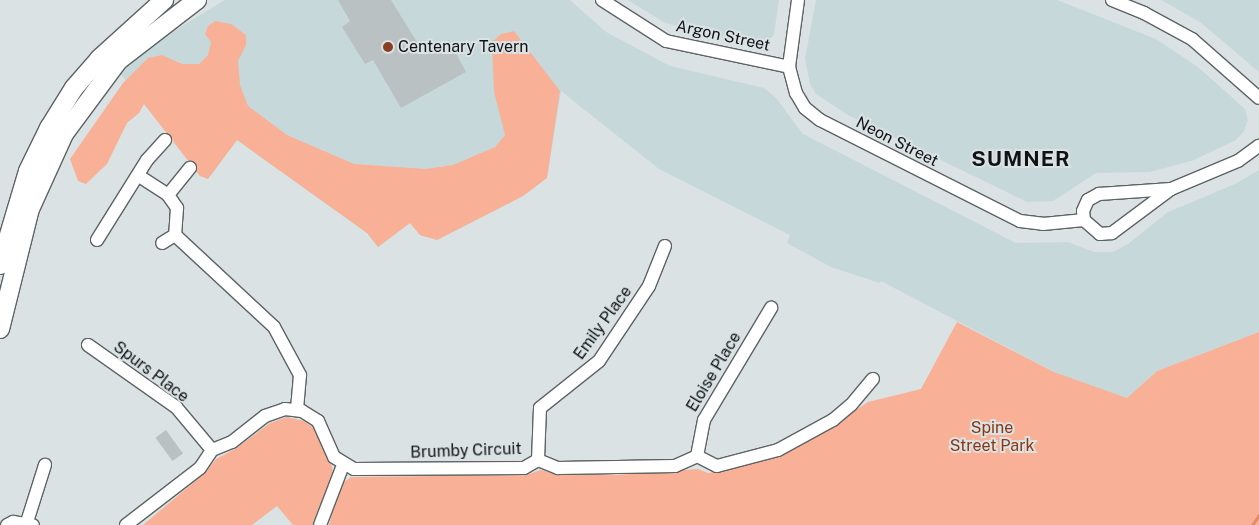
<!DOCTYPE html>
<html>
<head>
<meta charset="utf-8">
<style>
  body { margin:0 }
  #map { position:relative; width:1259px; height:525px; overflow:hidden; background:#dae2e4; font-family:"Public Sans",sans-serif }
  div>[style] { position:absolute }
  .built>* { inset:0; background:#c7d8db }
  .green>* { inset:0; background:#f8b197 }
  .stream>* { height:3px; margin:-1.5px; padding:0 1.5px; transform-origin:1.5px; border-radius:1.5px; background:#e78967 }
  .building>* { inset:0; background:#b9c1c2; transform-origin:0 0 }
  .roads { filter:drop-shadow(1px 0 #5d6365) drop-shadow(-1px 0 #5d6365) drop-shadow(0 1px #5d6365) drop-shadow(0 -1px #5d6365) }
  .minor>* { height:12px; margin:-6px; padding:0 6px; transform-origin:6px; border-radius:6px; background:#fff }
  .secondary>* { height:18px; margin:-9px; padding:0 9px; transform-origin:9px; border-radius:9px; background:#fff }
  .dots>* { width:14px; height:14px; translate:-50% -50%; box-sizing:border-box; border:2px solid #dae2e4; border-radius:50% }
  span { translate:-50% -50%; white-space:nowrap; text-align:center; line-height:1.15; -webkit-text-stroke:4px #dae2e4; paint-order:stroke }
  .street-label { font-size:16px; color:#101313 }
  .poi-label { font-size:16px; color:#101313 }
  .left { translate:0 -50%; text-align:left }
  .park-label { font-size:16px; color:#8a3612 }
  .district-label { font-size:21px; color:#101313; font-weight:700; letter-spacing:1px }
</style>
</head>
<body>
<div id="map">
  <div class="built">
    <i style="clip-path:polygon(225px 0,570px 0,606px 32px,670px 66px,764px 88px,776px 98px,803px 134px,1016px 243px,1068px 242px,1094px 252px,1113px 252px,1128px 244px,1168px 212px,1235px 184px,1259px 170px,1259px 332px,1157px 371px,1127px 398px,1093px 388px,1054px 372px,881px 281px,880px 283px,831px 267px,787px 243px,790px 235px,659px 169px,561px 91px,547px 178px,523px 196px,437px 240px,420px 235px,410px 223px,378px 247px,367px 233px,237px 140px,208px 179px,200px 176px,120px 73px,164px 37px)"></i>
    <i style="clip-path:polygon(628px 0,779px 0,774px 34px,770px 40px,748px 44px,665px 23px)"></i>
    <i style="clip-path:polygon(816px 0,1057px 0,1156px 39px,1198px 67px,1245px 109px,1248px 120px,1244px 131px,1236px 140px,1194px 160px,1150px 172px,1096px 173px,1053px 201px,1027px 202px,846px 114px,816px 94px,810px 84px,805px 59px)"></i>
    <i style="clip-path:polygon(1161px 0,1259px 0,1259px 72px,1200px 22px)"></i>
  </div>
  <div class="green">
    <i style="clip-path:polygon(215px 21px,231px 24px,246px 35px,246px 45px,238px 61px,240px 85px,248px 106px,287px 135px,354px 164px,426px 169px,453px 165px,495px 147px,505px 135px,494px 92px,492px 42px,501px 34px,514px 31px,560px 91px,547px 178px,523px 196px,437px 240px,420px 235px,410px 223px,378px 247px,367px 233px,237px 140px,208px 179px,200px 176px,144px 104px,139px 113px,127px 123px,107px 164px,86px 184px,78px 181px,70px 159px,123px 83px,148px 58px,162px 55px,182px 64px,199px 64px,208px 55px,211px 42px,205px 34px,208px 26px)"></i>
    <i style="clip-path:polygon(957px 322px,1054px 372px,1127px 398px,1157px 371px,1259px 332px,1259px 525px,329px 525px,337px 493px,341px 484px,351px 477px,526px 475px,541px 470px,555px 474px,616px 475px,698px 469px,708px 473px,720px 471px,841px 420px,868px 402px,921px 389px)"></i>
    <i style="clip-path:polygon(287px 417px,304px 421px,315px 429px,332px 466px,333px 476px,312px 525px,293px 525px,277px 506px,252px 525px,143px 525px,206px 472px,216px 459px,235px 449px,270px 423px)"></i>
  </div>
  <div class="stream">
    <i style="left:1252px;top:525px;width:12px;rotate:-55deg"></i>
  </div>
  <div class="building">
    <i style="clip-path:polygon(338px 0,391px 0,425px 55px,449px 40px,466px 72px,401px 108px,373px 60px,365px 64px,342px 27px,350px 21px)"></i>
    <i style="left:166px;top:430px;width:29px;height:13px;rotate:54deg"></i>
  </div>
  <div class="roads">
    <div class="minor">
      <i style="left:602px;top:0;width:76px;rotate:32.6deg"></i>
      <i style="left:666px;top:41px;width:126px;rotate:11.9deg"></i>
      <i style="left:798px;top:0;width:68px;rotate:97.7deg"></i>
      <i style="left:789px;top:67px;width:27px;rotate:75deg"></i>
      <i style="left:796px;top:93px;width:17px;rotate:59deg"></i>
      <i style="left:805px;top:108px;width:19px;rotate:39deg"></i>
      <i style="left:820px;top:120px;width:224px;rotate:26.8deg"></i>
      <i style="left:1020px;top:221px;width:23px;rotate:7deg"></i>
      <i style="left:1043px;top:224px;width:41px;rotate:-5.6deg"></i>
      <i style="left:1112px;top:0;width:35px;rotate:22deg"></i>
      <i style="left:1144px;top:13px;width:55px;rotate:28.4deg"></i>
      <i style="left:1192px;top:39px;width:89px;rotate:41.4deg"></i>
      <i style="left:139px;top:176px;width:35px;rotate:33deg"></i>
      <i style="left:168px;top:195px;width:16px;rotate:55deg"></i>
      <i style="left:177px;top:208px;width:27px;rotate:94deg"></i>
      <i style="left:175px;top:235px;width:15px;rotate:148deg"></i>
      <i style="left:1171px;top:189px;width:74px;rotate:143.3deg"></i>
      <i style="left:1112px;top:233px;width:12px;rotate:175deg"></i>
      <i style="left:1100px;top:234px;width:21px;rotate:-139deg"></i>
      <i style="left:1084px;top:220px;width:9px;rotate:-96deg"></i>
      <i style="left:1083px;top:211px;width:12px;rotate:-66deg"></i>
      <i style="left:1088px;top:200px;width:13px;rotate:-29deg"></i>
      <i style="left:1099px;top:194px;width:72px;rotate:-4deg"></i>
      <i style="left:1171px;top:189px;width:73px;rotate:-22.7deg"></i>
      <i style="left:1238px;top:161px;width:26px;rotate:-36deg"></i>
      <i style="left:168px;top:195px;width:35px;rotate:-51deg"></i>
      <i style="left:175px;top:235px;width:135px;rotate:42.9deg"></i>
      <i style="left:274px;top:327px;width:55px;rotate:61.6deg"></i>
      <i style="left:300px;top:375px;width:35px;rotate:95deg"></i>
      <i style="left:97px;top:240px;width:94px;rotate:-58deg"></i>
      <i style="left:147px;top:160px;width:27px;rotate:-48deg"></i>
      <i style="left:88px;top:345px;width:108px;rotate:35.2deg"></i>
      <i style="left:176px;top:407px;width:56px;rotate:50.1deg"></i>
      <i style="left:697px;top:456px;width:37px;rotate:-79deg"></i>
      <i style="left:704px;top:420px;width:131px;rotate:-59.1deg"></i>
      <i style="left:538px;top:460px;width:52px;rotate:-87.8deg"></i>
      <i style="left:540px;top:408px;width:75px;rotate:-38.5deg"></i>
      <i style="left:599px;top:361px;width:90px;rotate:-56.3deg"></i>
      <i style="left:649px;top:286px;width:43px;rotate:-68.2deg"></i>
      <i style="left:27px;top:522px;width:60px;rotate:-72.5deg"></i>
      <i style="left:7px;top:525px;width:7px;rotate:-27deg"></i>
      <i style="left:13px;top:522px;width:20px;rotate:9deg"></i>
      <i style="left:126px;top:525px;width:93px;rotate:-37.6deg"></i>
      <i style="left:200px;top:468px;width:22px;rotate:-56deg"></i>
      <i style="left:212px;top:450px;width:22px;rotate:-22deg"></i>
      <i style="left:232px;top:442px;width:42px;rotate:-38.2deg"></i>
      <i style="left:265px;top:416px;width:21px;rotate:-19deg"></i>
      <i style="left:285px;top:409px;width:17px;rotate:7deg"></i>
      <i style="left:302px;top:411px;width:19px;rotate:32deg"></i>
      <i style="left:318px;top:421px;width:39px;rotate:66deg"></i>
      <i style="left:334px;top:457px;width:23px;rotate:31deg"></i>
      <i style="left:354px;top:469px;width:170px;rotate:-0.3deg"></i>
      <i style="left:524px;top:468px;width:16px;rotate:-30deg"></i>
      <i style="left:538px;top:460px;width:22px;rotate:22deg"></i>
      <i style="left:558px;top:468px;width:117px;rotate:-1deg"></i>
      <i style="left:675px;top:466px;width:24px;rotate:-24deg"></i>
      <i style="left:697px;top:456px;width:22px;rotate:27deg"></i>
      <i style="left:717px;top:466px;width:63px;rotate:-14.7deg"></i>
      <i style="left:778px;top:450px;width:63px;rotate:-28.6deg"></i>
      <i style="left:833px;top:420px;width:23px;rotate:-40deg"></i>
      <i style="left:851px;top:405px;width:34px;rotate:-50deg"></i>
      <i style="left:320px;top:525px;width:64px;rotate:-69deg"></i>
    </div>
    <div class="secondary">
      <i style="left:0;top:265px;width:98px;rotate:-73.4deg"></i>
      <i style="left:28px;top:171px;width:48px;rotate:-64deg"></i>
      <i style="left:49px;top:128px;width:47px;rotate:-58deg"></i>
      <i style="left:74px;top:88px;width:38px;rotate:-49deg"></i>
      <i style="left:99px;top:59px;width:88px;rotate:-42.2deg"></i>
      <i style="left:0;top:329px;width:124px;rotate:-76deg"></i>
      <i style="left:30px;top:209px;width:82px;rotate:-65.6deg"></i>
      <i style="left:64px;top:134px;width:91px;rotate:-53.5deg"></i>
      <i style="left:118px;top:61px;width:100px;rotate:-37.7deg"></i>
    </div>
  </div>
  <div class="dots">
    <i style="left:388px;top:47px;background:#883f23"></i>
  </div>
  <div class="street-label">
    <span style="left:723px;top:36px;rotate:12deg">Argon Street</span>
    <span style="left:897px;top:142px;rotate:27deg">Neon Street</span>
    <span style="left:603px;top:323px;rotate:-54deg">Emily Place</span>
    <span style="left:151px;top:372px;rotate:37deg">Spurs Place</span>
    <span style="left:714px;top:372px;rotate:-59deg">Eloise Place</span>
    <span style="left:466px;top:451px;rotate:-2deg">Brumby Circuit</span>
  </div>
  <div class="poi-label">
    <span class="left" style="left:398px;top:47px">Centenary Tavern</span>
  </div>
  <div class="park-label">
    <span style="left:992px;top:437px">Spine<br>Street Park</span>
  </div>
  <div class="district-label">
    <span style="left:1021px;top:159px">SUMNER</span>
  </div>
</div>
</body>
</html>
